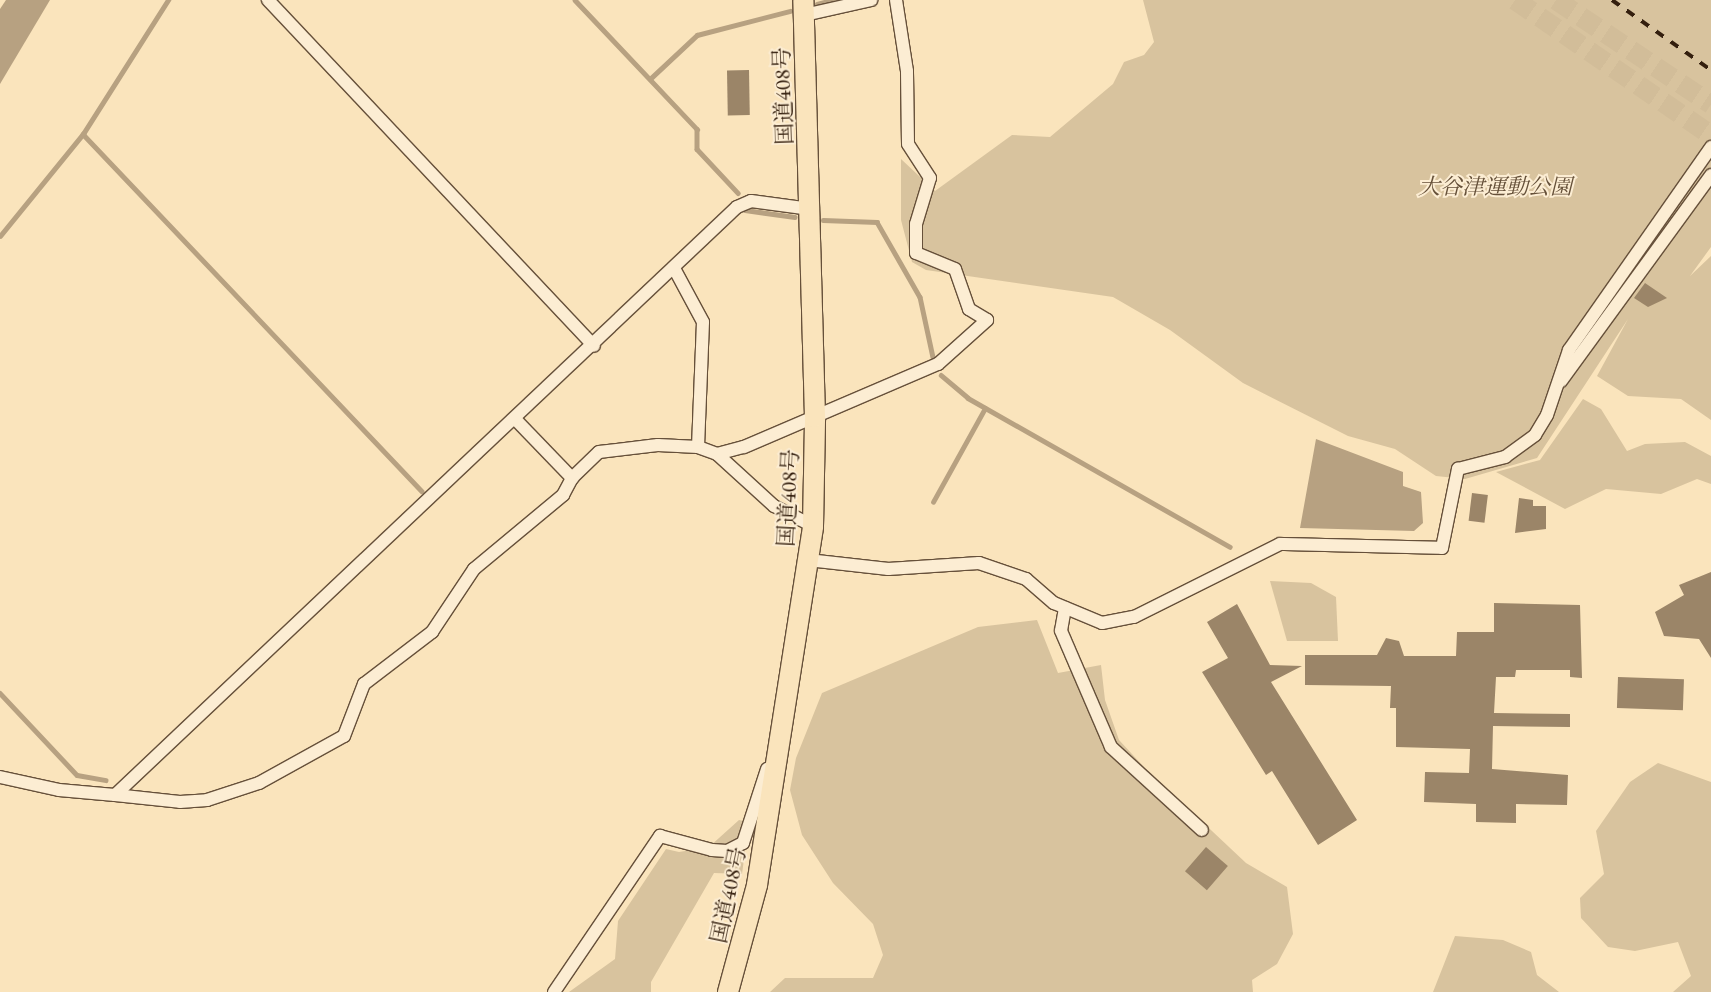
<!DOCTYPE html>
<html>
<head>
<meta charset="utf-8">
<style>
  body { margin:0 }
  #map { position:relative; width:1711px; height:992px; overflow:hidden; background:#fae4bc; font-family:"EB Garamond","Noto Serif JP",serif }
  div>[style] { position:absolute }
  .green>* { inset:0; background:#d8c39e }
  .water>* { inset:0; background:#b7a181 }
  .stream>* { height:4.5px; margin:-2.25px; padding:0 2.25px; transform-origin:2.25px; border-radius:2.25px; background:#b7a181 }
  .building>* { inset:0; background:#9b8568; transform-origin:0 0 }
  .trunk-tunnel>* { height:20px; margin-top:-10px; transform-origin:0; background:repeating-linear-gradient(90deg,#d2bd99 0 20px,transparent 0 30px) }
  .roads { filter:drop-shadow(1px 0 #66503a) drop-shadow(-1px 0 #66503a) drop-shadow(0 1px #66503a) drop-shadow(0 -1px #66503a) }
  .minor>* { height:12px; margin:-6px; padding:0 6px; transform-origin:6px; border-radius:6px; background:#fcedd3 }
  .trunk>* { height:20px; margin:-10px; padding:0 10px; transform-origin:10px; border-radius:10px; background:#fae4bc }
  .rail>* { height:4px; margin-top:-2px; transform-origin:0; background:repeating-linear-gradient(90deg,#341f0e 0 9px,transparent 0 18px) }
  span { translate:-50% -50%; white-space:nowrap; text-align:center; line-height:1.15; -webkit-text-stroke:4px #fcedd3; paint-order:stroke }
  .street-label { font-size:22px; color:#341f0e }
  .park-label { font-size:22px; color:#655039; font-style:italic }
</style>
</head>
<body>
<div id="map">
  <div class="green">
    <i style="clip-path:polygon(1143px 0,1711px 0,1711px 247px,1690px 276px,1711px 256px,1711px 420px,1681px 399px,1628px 396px,1597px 376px,1628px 319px,1537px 458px,1465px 479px,1436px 476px,1395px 449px,1348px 436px,1243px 383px,1170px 330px,1113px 297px,926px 270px,912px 262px,901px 220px,901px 159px,935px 191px,1012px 135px,1050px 137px,1113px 84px,1124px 62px,1144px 55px,1154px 42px)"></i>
    <i style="clip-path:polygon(1583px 399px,1601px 409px,1627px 451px,1645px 444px,1685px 442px,1711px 456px,1711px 484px,1697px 479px,1661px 494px,1606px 489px,1565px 509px,1496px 472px,1540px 460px)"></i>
    <i style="clip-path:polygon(1270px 581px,1311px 583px,1336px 597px,1338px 641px,1287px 641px)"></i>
    <i style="clip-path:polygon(1037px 620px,1058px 673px,1101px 665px,1105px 700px,1119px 740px,1144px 767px,1246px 863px,1287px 887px,1293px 934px,1277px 964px,1252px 980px,1253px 992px,770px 992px,785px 978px,873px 978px,883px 955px,873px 924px,833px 883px,802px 835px,790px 790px,796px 758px,822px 693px,978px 627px)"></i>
    <i style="clip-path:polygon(1658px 763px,1711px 782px,1711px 992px,1673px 992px,1691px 976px,1678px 942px,1635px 951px,1608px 947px,1581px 918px,1580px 898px,1604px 874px,1596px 831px,1630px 782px)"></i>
    <i style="clip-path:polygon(739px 820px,749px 822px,742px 874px,714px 873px,651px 982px,651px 992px,569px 992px,615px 959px,618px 921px,666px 849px,679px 852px,709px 847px)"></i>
    <i style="clip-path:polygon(1455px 936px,1503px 940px,1531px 952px,1537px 975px,1559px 992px,1433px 992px)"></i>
  </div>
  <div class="water">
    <i style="clip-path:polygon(6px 0,50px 0,0 84px,0 9px)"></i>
    <i style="clip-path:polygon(1316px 439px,1403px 472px,1403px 486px,1421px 492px,1423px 523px,1414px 531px,1300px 528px)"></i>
  </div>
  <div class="stream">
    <i style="left:575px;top:0;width:178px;rotate:46.6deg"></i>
    <i style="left:697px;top:129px;width:20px;rotate:90deg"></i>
    <i style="left:697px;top:149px;width:60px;rotate:47deg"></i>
    <i style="left:817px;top:4px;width:16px;rotate:-15deg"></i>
    <i style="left:650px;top:79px;width:64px;rotate:-43.1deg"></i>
    <i style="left:697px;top:35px;width:96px;rotate:-14.5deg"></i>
    <i style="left:83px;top:134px;width:492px;rotate:46.5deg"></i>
    <i style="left:745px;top:210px;width:50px;rotate:8deg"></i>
    <i style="left:823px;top:220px;width:54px;rotate:2.1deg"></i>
    <i style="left:877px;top:222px;width:86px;rotate:60.2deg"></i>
    <i style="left:920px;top:297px;width:61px;rotate:77.8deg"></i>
    <i style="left:0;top:236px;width:132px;rotate:-50.9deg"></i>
    <i style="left:83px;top:134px;width:159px;rotate:-57.6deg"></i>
    <i style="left:941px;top:375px;width:35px;rotate:40deg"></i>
    <i style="left:968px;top:398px;width:301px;rotate:29.6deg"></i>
    <i style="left:933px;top:502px;width:107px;rotate:-61deg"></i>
    <i style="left:0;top:693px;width:112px;rotate:46.8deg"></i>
    <i style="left:77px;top:775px;width:29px;rotate:10deg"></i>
  </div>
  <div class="building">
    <i style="left:749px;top:70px;width:45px;height:22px;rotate:89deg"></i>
    <i style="clip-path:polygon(1645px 283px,1667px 298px,1648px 307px,1634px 298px)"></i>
    <i style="left:1472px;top:493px;width:16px;height:28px;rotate:7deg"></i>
    <i style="clip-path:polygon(1519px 498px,1533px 500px,1533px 506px,1546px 506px,1546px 529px,1515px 533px)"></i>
    <i style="clip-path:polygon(1711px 572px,1711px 658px,1699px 639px,1664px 636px,1655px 612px,1684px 595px,1679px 585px)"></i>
    <i style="clip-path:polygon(1494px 603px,1580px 605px,1582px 678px,1570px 677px,1570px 670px,1516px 670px,1515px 677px,1496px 677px,1494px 713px,1570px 714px,1570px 727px,1493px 726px,1492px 769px,1568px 775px,1567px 805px,1516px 804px,1516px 823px,1476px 822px,1476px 804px,1424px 802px,1425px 772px,1469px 773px,1470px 749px,1396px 747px,1396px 708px,1390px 708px,1391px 686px,1305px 685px,1305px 655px,1377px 655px,1386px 638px,1399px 641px,1404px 656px,1456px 656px,1457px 632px,1494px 632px)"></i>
    <i style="clip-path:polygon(1237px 604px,1270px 665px,1302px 666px,1271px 682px,1357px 820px,1318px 845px,1272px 771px,1266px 775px,1202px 672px,1228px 658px,1207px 622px)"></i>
    <i style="left:1618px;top:677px;width:66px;height:31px;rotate:2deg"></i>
    <i style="left:1206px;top:847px;width:29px;height:32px;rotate:41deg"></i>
  </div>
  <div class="trunk-tunnel">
    <i style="left:1515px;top:0;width:238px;rotate:34.6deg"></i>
    <i style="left:1556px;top:0;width:187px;rotate:33.9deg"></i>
  </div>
  <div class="roads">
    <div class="minor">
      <i style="left:268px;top:0;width:475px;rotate:46.7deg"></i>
      <i style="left:804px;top:15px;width:69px;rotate:-12.6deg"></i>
      <i style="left:675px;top:270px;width:59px;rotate:61.7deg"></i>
      <i style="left:703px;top:322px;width:125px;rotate:92.3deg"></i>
      <i style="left:1561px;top:381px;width:255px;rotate:-53.9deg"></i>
      <i style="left:516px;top:420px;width:81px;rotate:46deg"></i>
      <i style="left:717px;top:454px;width:77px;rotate:42.4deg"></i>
      <i style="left:774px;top:506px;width:44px;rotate:27.1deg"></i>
      <i style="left:808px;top:560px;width:81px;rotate:6.4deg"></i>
      <i style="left:888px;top:569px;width:91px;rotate:-3.8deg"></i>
      <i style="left:979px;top:563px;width:50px;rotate:18.8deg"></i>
      <i style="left:1026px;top:579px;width:37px;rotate:41deg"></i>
      <i style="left:1054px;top:603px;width:52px;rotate:22.6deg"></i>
      <i style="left:1102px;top:623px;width:33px;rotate:-11deg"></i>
      <i style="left:1134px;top:617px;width:163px;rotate:-26.6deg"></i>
      <i style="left:1280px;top:544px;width:162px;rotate:1.4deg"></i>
      <i style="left:1442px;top:548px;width:81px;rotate:-78.6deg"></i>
      <i style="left:1458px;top:469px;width:49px;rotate:-14.3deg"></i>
      <i style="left:1505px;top:457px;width:37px;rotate:-36deg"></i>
      <i style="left:1535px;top:435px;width:23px;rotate:-59deg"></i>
      <i style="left:1547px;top:415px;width:69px;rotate:-71.3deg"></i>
      <i style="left:1569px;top:350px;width:248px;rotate:-55deg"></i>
      <i style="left:1065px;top:608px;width:23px;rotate:100deg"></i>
      <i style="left:1061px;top:631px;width:126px;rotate:66.7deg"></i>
      <i style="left:1111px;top:747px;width:123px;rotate:42.4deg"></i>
      <i style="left:0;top:777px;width:60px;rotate:12.4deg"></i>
      <i style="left:59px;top:790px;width:56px;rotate:5.1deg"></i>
      <i style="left:115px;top:795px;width:856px;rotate:-43.39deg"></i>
      <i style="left:737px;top:207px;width:15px;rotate:-23deg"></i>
      <i style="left:751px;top:201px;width:60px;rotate:7.7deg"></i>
      <i style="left:115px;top:795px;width:65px;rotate:6.1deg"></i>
      <i style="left:180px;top:802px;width:27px;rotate:-4deg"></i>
      <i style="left:207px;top:800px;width:55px;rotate:-18.1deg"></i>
      <i style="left:259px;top:783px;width:97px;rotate:-28.9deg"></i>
      <i style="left:344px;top:736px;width:56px;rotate:-69deg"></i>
      <i style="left:364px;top:684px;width:86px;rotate:-37.4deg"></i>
      <i style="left:432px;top:632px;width:76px;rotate:-56.3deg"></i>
      <i style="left:474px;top:569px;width:116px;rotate:-39.7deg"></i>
      <i style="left:563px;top:495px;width:19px;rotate:-62deg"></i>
      <i style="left:572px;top:478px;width:37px;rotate:-44deg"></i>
      <i style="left:599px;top:452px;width:59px;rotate:-6.8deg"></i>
      <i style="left:658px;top:445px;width:40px;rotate:2.9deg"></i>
      <i style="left:698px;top:447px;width:20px;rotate:20deg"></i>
      <i style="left:717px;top:454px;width:28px;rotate:-15deg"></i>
      <i style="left:744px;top:447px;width:211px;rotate:-23.2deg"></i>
      <i style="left:938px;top:364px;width:66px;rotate:-41.9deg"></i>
      <i style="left:987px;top:320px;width:21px;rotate:-149deg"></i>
      <i style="left:969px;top:309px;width:42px;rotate:-109.3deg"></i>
      <i style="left:955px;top:269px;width:42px;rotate:-157.7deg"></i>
      <i style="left:916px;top:253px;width:29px;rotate:-90deg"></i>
      <i style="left:916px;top:224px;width:48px;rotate:-73.1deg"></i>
      <i style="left:930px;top:178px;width:40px;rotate:-122.9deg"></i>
      <i style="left:908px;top:144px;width:73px;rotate:-90.8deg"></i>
      <i style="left:907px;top:71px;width:72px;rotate:-98.8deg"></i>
      <i style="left:554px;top:992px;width:189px;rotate:-55.8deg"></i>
      <i style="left:660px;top:836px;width:54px;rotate:15.1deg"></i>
      <i style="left:712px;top:850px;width:15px;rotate:4deg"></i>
      <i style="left:727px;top:851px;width:18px;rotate:-27deg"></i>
      <i style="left:743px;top:843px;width:78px;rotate:-72deg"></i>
    </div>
    <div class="trunk">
      <i style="left:728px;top:992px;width:111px;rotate:-74.8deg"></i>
      <i style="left:757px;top:885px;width:363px;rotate:-81.1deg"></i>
      <i style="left:813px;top:526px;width:109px;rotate:-88.9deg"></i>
      <i style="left:815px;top:417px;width:417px;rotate:-91.6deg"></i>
    </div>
  </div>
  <div class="rail">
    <i style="left:1612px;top:0;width:121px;rotate:35.3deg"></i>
  </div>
  <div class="street-label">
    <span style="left:783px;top:96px;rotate:-92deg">国道408号</span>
    <span style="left:788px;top:498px;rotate:-87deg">国道408号</span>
    <span style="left:728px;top:895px;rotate:-78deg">国道408号</span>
  </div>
  <div class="park-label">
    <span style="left:1495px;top:187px">大谷津運動公園</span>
  </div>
</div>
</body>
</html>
